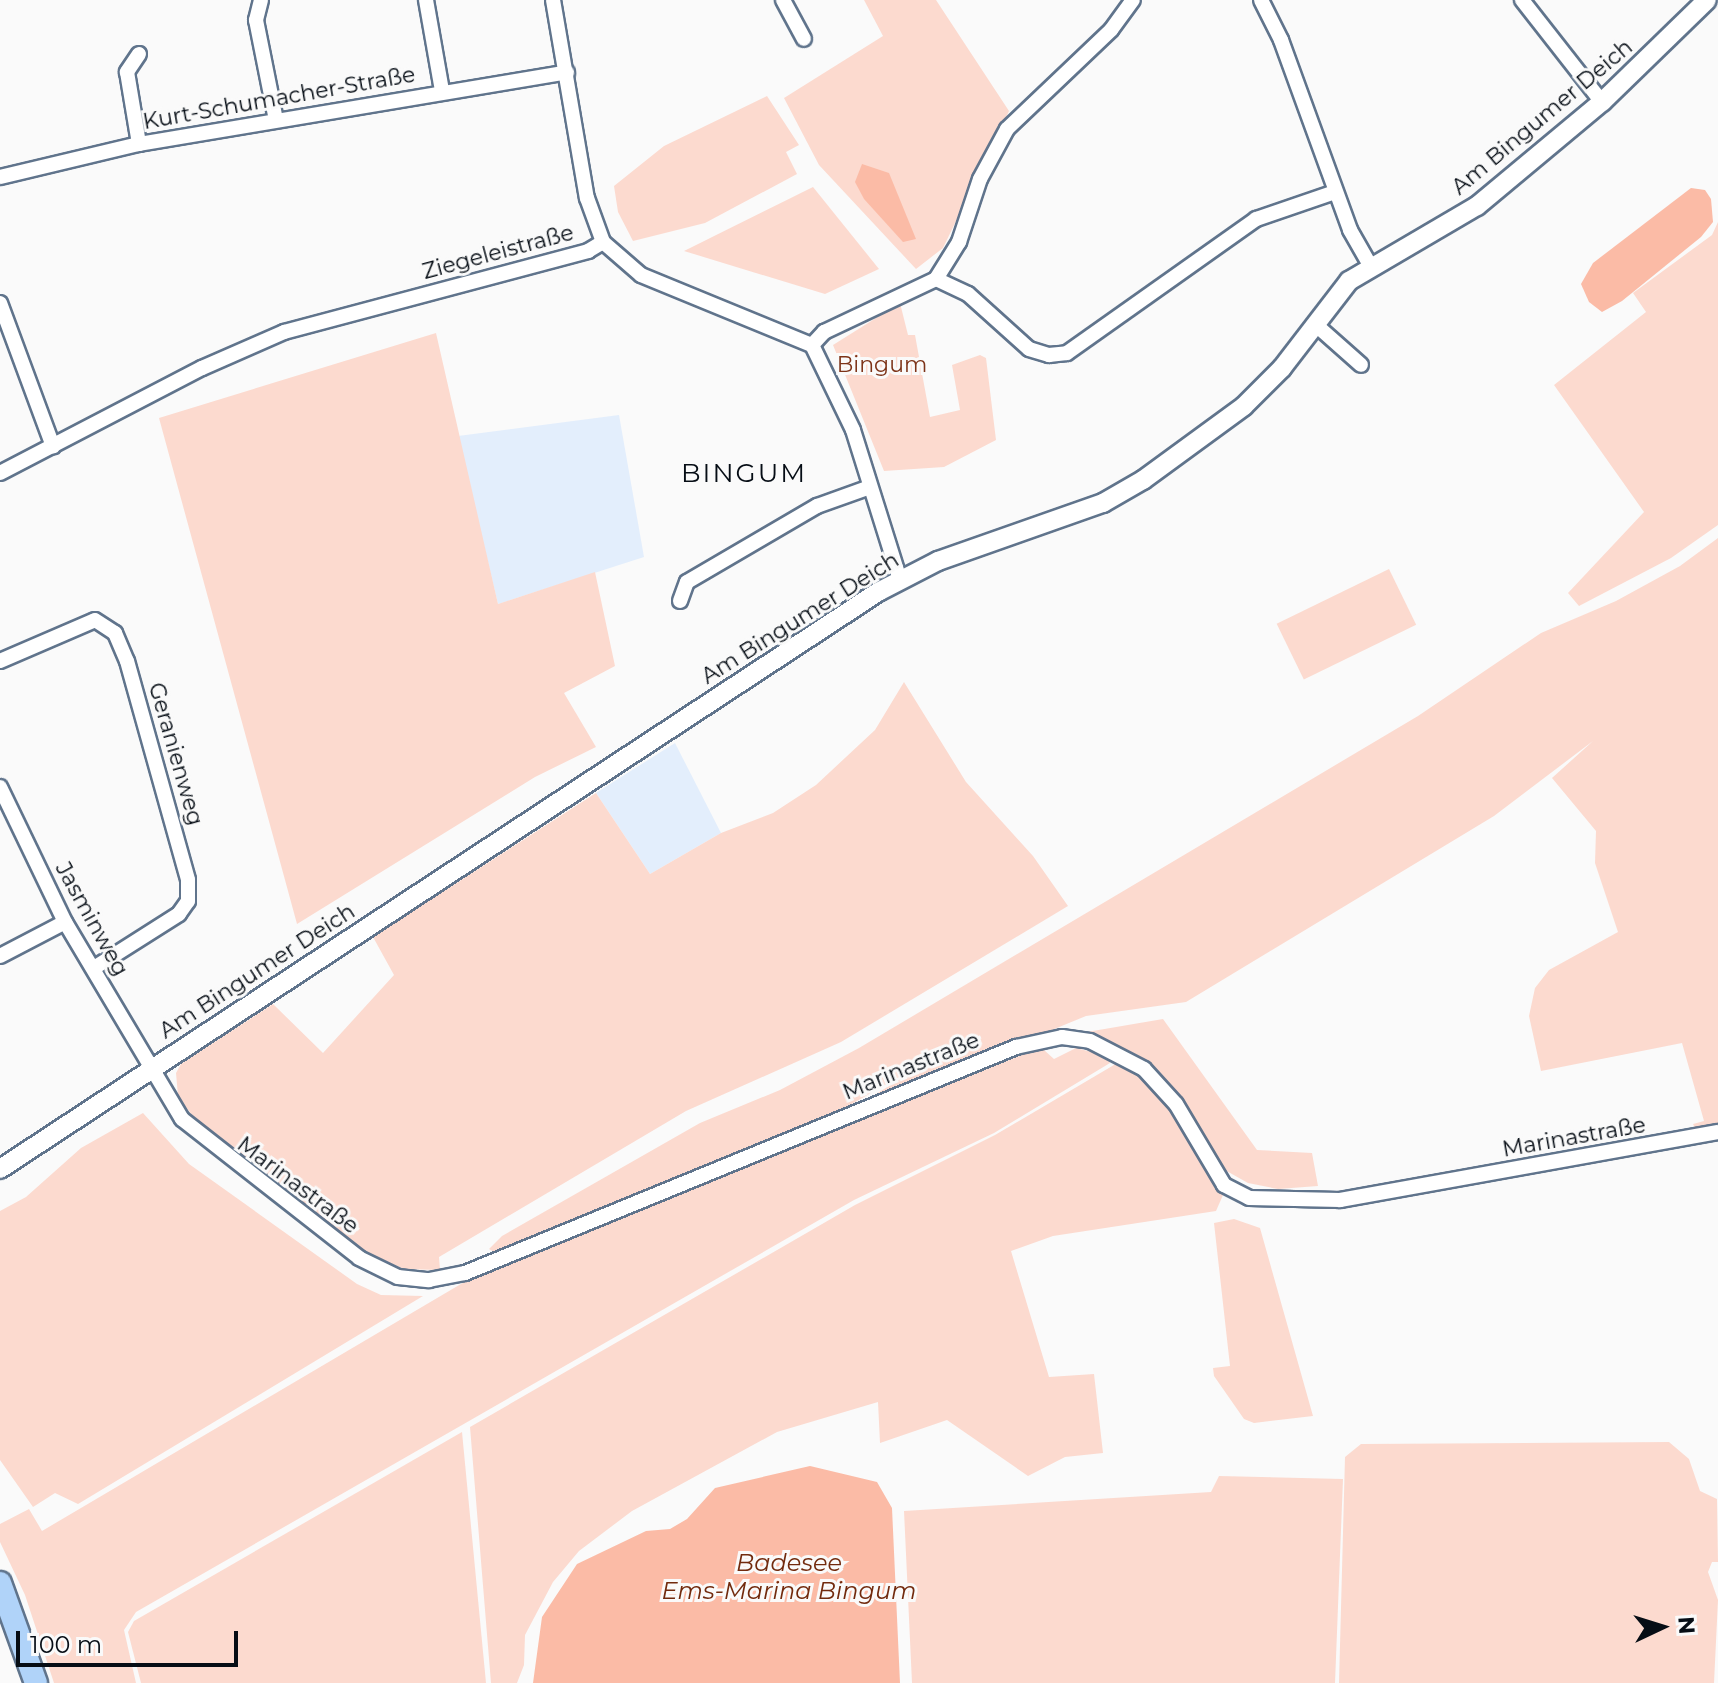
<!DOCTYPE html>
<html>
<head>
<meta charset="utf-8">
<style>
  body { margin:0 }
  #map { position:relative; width:1718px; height:1683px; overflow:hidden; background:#fafafa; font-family:Montserrat,sans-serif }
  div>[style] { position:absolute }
  .built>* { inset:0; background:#e3eefc }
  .green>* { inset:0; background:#fcdacf; transform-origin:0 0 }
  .water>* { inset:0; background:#fbbba6 }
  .roads { filter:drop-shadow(2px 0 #60748c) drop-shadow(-2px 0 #60748c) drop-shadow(0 2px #60748c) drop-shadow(0 -2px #60748c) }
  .minor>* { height:14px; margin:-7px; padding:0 7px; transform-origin:7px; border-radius:7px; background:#fff }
  .secondary>* { height:18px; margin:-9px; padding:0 9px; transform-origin:9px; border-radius:9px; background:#fff }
  .primary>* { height:22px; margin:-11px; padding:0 11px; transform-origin:11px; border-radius:11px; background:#b0d3f9 }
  span { translate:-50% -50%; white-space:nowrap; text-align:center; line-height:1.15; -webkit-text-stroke:6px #fafafa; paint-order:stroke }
  .street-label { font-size:22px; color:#060d15 }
  .park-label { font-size:22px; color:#7d3318 }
  .water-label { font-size:24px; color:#722a0d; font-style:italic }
  .quarter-label { font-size:26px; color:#060d15; letter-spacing:2px }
  .north { position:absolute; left:1622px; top:1587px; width:80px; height:80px; -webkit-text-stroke:6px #fafafa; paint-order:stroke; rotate:86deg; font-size:22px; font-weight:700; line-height:32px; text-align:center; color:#060d15 }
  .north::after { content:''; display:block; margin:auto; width:28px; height:36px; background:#060d15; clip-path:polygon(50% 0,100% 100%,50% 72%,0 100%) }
  .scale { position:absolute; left:16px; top:1631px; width:222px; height:36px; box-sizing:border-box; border:4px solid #060d15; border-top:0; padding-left:10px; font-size:24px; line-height:28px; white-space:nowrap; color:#060d15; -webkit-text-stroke:6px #fafafa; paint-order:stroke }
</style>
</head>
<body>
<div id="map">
  <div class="built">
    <i style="clip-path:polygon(619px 415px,644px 557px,498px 604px,458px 436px)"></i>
    <i style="clip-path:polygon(675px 743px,721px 833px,650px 874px,596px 793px)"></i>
  </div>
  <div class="green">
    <i style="clip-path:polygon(864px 0,936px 0,1009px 111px,943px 248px,916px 269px,819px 165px,784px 98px,883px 36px)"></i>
    <i style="clip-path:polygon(767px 96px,799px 145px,786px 152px,797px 174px,705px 223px,633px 241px,618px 212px,614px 186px,664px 146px)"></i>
    <i style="clip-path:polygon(813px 187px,879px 269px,825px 294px,684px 251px)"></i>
    <i style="clip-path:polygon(1718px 222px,1718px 525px,1671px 558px,1579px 606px,1568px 593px,1644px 512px,1554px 385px,1646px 312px,1633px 293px,1712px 235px)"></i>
    <i style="clip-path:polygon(900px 303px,908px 335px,915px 335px,930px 417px,960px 410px,952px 365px,980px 355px,986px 358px,996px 440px,944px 467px,884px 471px,833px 345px)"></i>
    <i style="clip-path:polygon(436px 333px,498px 604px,595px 572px,615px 666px,564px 693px,596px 747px,535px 777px,297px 924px,159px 418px)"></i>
    <i style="clip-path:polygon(1718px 538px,1718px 1125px,1696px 1130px,1693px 1124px,1704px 1121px,1682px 1043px,1541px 1071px,1529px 1016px,1535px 988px,1549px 970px,1618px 932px,1595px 863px,1596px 831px,1552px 778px,1593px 741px,1494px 816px,1186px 1002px,1086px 1016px,835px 1119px,966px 1039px,827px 1118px,496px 1253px,489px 1249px,502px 1236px,700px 1123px,780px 1090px,859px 1048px,1418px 716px,1541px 633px,1616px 601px,1680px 566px)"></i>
    <i style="left:1389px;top:569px;width:62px;height:125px;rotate:64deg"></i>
    <i style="clip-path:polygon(904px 682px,966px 782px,1033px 856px,1068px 906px,841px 1042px,686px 1111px,439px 1257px,440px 1270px,404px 1269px,367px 1253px,199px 1125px,178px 1096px,176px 1073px,181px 1064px,273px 1004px,323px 1053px,394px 975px,373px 937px,596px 793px,650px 874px,721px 833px,773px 813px,816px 785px,875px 730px)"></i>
    <i style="clip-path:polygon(1163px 1019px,1257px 1150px,1312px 1153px,1318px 1186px,1278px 1189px,1248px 1183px,1223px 1169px,1188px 1108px,1147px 1061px,1081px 1033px)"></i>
    <i style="clip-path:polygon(1076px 1048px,1107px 1056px,1110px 1063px,994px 1133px,854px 1200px,136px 1612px,124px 1630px,136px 1683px,54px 1683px,25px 1595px,0 1542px,0 1524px,29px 1509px,42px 1531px,466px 1281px,1029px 1052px,1044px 1050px,1054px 1059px)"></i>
    <i style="clip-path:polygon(1119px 1062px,1144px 1075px,1174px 1112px,1223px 1195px,1216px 1211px,1053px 1236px,1011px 1251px,1049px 1377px,1094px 1374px,1103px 1453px,1065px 1457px,1028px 1476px,947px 1420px,880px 1443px,878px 1402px,777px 1432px,632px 1511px,579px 1551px,553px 1582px,525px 1635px,524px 1665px,517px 1683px,491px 1683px,470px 1427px,855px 1205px,995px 1135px)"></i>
    <i style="clip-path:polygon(143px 1113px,189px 1164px,357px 1284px,381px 1295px,423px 1296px,78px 1504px,55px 1493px,33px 1507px,0 1460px,0 1211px,26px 1197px,81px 1148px)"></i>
    <i style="clip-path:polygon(1234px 1219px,1260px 1228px,1313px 1416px,1254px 1423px,1244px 1419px,1214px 1376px,1213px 1368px,1230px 1366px,1214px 1223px)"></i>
    <i style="clip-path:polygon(462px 1432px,486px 1683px,141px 1683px,128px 1632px,134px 1621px)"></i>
    <i style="clip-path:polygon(1669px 1442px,1689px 1459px,1700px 1491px,1717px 1499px,1718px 1562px,1712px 1562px,1708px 1572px,1718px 1600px,1714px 1683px,1339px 1683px,1345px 1457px,1361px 1444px)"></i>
    <i style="clip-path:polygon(1219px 1476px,1343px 1479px,1335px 1683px,912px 1683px,904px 1511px,1211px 1492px)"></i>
  </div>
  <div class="water">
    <i style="clip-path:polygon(862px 164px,889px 173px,916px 239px,903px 242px,864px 199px,855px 182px)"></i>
    <i style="clip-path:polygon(1691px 188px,1705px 190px,1711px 199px,1713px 222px,1701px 237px,1622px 301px,1602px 312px,1589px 302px,1581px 284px,1593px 263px)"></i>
    <i style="clip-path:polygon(810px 1466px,877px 1482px,892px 1508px,900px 1683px,533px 1683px,542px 1617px,577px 1564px,646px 1531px,670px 1529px,687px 1519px,715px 1488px)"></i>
  </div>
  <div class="roads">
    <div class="minor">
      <i style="left:261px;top:0;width:21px;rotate:104deg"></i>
      <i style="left:256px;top:20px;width:102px;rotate:78.7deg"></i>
      <i style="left:426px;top:0;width:92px;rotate:80deg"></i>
      <i style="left:553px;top:0;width:201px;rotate:80.3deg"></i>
      <i style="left:587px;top:198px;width:47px;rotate:70deg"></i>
      <i style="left:603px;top:242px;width:50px;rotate:41deg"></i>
      <i style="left:641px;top:275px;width:185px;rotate:22.3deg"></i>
      <i style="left:812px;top:345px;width:94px;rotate:64.2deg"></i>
      <i style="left:853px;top:430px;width:157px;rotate:72.6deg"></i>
      <i style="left:783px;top:0;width:44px;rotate:61.7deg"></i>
      <i style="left:1261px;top:0;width:45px;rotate:63.4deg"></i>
      <i style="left:1281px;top:40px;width:202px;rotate:70deg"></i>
      <i style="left:1350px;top:230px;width:40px;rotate:60.3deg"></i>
      <i style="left:1522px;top:0;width:130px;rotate:51.9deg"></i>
      <i style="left:139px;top:54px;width:22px;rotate:124deg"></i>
      <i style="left:127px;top:72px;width:73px;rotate:80.5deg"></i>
      <i style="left:0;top:177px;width:143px;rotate:-13.4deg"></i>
      <i style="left:139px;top:144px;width:434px;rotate:-9.5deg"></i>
      <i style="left:936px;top:279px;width:44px;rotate:-58.1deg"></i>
      <i style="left:959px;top:242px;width:66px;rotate:-71.6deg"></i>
      <i style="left:980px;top:179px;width:57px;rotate:-61.6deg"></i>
      <i style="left:1007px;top:129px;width:144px;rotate:-43.6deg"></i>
      <i style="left:1111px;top:30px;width:37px;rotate:-54deg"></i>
      <i style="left:0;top:303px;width:153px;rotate:69.7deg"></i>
      <i style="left:1316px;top:325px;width:60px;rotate:41.6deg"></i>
      <i style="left:812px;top:345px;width:18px;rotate:-47deg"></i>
      <i style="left:824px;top:332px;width:124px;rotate:-25.3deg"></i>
      <i style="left:936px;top:279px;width:35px;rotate:25deg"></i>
      <i style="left:968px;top:294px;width:82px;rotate:42deg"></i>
      <i style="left:1029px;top:349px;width:21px;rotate:17deg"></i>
      <i style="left:1049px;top:355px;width:18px;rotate:-6deg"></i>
      <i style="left:1067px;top:353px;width:232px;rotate:-35.3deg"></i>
      <i style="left:1256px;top:219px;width:83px;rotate:-18.9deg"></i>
      <i style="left:0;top:473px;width:228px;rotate:-27.5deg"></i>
      <i style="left:202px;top:368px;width:90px;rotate:-23.7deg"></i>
      <i style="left:284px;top:332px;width:315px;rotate:-14.9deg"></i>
      <i style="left:588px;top:251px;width:17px;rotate:-31deg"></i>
      <i style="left:680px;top:601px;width:20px;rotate:-70deg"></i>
      <i style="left:687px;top:582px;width:151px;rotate:-30.3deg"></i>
      <i style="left:817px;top:506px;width:56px;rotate:-19.7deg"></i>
      <i style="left:0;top:661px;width:103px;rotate:-23.3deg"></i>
      <i style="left:95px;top:620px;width:24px;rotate:33deg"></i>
      <i style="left:115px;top:633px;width:30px;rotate:67deg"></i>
      <i style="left:127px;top:661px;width:227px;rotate:74.4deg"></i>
      <i style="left:188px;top:880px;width:21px;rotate:90deg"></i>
      <i style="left:188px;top:901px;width:16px;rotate:125deg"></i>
      <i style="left:179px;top:914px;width:101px;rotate:147.6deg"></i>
      <i style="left:0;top:787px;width:150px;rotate:64.3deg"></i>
      <i style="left:65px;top:922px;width:229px;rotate:59.3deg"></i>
      <i style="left:182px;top:1119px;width:225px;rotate:38.1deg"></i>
      <i style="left:359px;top:1258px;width:43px;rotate:26deg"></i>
      <i style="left:398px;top:1277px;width:31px;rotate:6deg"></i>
      <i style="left:429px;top:1280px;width:37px;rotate:-11deg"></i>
      <i style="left:465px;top:1273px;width:596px;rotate:-22.3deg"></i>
      <i style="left:1016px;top:1047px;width:47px;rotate:-12.3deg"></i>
      <i style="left:1062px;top:1037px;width:28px;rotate:8deg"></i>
      <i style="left:1090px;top:1041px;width:61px;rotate:27.4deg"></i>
      <i style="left:1144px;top:1069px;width:47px;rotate:47.6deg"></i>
      <i style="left:1176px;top:1104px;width:94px;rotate:59.3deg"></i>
      <i style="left:1224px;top:1185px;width:28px;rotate:27deg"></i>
      <i style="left:1249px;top:1198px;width:91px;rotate:1.3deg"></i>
      <i style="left:1340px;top:1200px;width:384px;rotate:-10.2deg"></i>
      <i style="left:0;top:956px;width:73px;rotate:-27.6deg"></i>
    </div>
    <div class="secondary">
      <i style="left:0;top:1169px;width:1051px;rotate:-33.31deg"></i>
      <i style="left:878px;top:592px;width:68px;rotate:-27.3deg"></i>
      <i style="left:938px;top:561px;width:175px;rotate:-19.4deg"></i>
      <i style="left:1103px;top:503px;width:46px;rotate:-29.9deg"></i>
      <i style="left:1143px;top:480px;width:125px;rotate:-36.2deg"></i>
      <i style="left:1244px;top:406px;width:54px;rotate:-45deg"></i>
      <i style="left:1282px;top:368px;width:110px;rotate:-52.4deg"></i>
      <i style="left:1349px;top:281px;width:148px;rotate:-30.4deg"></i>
      <i style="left:1477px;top:206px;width:163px;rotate:-39.8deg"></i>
      <i style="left:1602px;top:102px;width:146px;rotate:-44.2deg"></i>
    </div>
    <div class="primary">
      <i style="left:0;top:1583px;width:106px;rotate:70.2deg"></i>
    </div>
  </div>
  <div class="street-label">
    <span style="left:279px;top:98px;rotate:-10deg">Kurt-Schumacher-Straße</span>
    <span style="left:1542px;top:117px;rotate:-40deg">Am Bingumer Deich</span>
    <span style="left:498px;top:252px;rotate:-15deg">Ziegeleistraße</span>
    <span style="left:800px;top:618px;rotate:-32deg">Am Bingumer Deich</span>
    <span style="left:176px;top:754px;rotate:74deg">Geranienweg</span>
    <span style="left:92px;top:919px;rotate:61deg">Jasminweg</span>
    <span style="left:257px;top:971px;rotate:-33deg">Am Bingumer Deich</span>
    <span style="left:911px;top:1066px;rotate:-22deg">Marinastraße</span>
    <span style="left:1574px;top:1137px;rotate:-10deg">Marinastraße</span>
    <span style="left:298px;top:1185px;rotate:37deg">Marinastraße</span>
  </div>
  <div class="park-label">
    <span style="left:882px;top:365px">Bingum</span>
  </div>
  <div class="water-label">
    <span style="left:789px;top:1577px">Badesee<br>Ems-Marina Bingum</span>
  </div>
  <div class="quarter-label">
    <span style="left:744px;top:474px">BINGUM</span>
  </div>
  <div class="north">N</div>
  <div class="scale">100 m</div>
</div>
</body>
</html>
